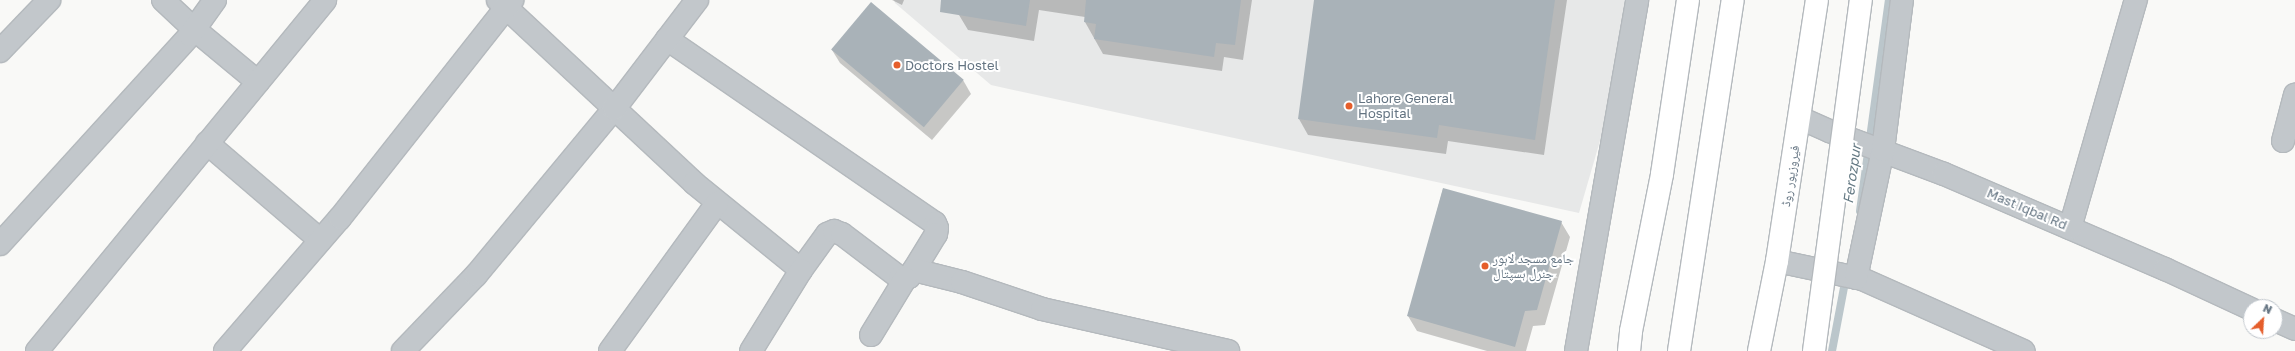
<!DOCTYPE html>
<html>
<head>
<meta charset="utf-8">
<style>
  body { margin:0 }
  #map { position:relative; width:2295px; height:351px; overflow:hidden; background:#f9f9f7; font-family:"Golos Text","Noto Naskh Arabic",sans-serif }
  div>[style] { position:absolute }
  .built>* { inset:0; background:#e7e8e8 }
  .shadow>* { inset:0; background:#0003 }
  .stream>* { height:8px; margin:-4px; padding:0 4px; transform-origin:4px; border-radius:4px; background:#bbc6cb }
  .building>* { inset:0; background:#a9b2b8; transform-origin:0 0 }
  .roads { filter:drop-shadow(1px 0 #b4b9bd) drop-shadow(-1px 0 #b4b9bd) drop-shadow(0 1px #b4b9bd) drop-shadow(0 -1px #b4b9bd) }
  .minor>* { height:22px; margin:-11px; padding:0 11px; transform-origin:11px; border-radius:11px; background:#c2c7cb }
  .major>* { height:22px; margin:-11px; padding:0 11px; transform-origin:11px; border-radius:11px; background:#fff }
  .bridges { filter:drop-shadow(1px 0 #b4b9bd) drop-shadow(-1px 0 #b4b9bd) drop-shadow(0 1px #b4b9bd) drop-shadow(0 -1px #b4b9bd) }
  .major-bridge>* { height:22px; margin:-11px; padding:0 11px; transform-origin:11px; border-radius:11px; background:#fff }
  .dots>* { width:11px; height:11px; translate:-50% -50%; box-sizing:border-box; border:2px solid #fff; border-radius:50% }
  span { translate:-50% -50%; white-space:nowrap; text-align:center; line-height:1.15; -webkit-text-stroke:4px #fff; paint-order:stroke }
  .poi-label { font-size:13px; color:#647482 }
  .left { translate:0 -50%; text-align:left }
  .street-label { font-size:13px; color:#647482 }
  .water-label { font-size:14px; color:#647983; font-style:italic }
  .north { position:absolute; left:2243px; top:299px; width:40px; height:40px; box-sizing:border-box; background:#fff; border:1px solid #c1c7cd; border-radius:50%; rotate:25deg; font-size:11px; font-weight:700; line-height:16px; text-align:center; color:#647482 }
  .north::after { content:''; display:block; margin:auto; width:14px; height:18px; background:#e55e2b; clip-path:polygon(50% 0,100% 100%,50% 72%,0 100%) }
</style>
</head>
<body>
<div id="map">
  <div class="built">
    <i style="clip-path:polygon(894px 0,1626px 0,1611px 103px,1579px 213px,991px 85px,895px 3px)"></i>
  </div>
  <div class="shadow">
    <i style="clip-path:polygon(892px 0,904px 0,902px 5px)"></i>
    <i style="clip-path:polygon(961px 0,1252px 0,1243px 60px,1224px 57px,1222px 71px,1103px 54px,1085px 22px,1085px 17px,1039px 10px,1034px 41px,968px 30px,959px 15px)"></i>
    <i style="clip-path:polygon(1315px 0,1567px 0,1544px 155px,1448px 141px,1446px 154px,1308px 135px,1299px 119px)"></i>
    <i style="clip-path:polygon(832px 50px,963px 80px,971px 94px,932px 140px,840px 63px)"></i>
    <i style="clip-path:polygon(1443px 189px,1561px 222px,1570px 237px,1545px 325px,1533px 326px,1526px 351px,1487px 351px,1417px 331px,1408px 316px)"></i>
  </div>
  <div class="stream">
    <i style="left:1860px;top:211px;width:213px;rotate:-82.2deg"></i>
    <i style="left:1832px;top:351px;width:75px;rotate:-79.3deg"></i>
  </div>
  <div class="building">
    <i style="clip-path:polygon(941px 0,1030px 0,1026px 26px,940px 12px)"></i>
    <i style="clip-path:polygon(1086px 0,1241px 0,1235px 45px,1216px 43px,1214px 57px,1094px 39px,1096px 24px,1084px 22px)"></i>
    <i style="clip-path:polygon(1314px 0,1555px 0,1535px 140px,1439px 125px,1437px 138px,1298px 119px)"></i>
    <i style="left:871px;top:2px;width:121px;height:62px;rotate:40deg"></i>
    <i style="clip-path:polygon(1443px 188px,1562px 221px,1537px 310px,1525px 311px,1515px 347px,1407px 316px)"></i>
  </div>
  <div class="roads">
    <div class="minor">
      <i style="left:163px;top:0;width:42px;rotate:43.1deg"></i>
      <i style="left:194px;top:29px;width:83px;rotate:39.6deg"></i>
      <i style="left:498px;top:0;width:268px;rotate:43deg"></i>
      <i style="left:694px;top:183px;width:138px;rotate:39.1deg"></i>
      <i style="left:801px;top:270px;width:44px;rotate:-54.2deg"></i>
      <i style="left:827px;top:234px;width:8px;rotate:-23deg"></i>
      <i style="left:834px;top:231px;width:9px;rotate:21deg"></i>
      <i style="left:842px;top:234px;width:73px;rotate:37.2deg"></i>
      <i style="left:900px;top:278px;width:9px;rotate:-6deg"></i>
      <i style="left:909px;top:277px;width:9px;rotate:-54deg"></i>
      <i style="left:667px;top:39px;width:325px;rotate:34.5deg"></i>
      <i style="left:935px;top:223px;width:5px;rotate:68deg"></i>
      <i style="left:937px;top:228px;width:6px;rotate:99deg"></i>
      <i style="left:936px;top:234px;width:42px;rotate:121.4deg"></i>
      <i style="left:914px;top:270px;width:49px;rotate:14deg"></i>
      <i style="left:962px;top:282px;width:84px;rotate:18.6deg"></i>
      <i style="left:1042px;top:309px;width:191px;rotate:12.7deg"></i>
      <i style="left:0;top:51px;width:71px;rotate:-46.1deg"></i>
      <i style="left:1800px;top:118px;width:32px;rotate:24deg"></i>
      <i style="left:1829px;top:131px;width:123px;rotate:20.5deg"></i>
      <i style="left:1944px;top:174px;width:241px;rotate:23.3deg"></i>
      <i style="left:2165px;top:269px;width:95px;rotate:24.9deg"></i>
      <i style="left:2283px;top:141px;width:48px;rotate:-75.4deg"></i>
      <i style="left:207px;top:143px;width:149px;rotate:40.6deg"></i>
      <i style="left:2070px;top:228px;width:237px;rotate:-73.9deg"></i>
      <i style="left:0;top:244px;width:282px;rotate:-47.7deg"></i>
      <i style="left:190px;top:35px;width:43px;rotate:-54.5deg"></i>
      <i style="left:1777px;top:261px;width:87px;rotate:12deg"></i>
      <i style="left:1862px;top:279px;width:177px;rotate:24deg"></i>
      <i style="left:1856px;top:278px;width:131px;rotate:-78.1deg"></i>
      <i style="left:1883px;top:150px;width:151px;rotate:-82.8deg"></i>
      <i style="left:2275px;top:320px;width:22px;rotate:24deg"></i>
      <i style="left:871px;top:335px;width:66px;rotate:-58.7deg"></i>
      <i style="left:37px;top:351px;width:454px;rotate:-50.6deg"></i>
      <i style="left:225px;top:351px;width:176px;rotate:-49.2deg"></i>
      <i style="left:340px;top:218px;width:278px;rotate:-51.7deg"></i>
      <i style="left:403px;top:351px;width:105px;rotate:-46.2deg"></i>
      <i style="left:476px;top:275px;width:216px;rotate:-50.3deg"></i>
      <i style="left:614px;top:109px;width:137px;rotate:-52.7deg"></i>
      <i style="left:610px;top:351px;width:183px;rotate:-54.1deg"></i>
      <i style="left:751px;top:351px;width:95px;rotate:-58.3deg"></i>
      <i style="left:1576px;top:351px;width:356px;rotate:-80.1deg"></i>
    </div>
    <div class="major">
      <i style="left:1629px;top:351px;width:20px;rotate:-84deg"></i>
      <i style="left:1631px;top:331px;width:160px;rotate:-78.8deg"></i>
      <i style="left:1662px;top:174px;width:176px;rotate:-81.5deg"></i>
      <i style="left:1679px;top:351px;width:355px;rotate:-81.3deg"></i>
      <i style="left:1759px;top:351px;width:92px;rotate:-78.7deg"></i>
      <i style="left:1777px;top:261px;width:264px;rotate:-81.3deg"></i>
    </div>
  </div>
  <div class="bridges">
    <div class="major-bridge">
      <i style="left:1814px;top:351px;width:354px;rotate:-82.4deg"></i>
    </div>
  </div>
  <div class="dots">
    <i style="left:897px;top:65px;background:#e55e2b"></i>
    <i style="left:1349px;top:106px;background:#e55e2b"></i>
    <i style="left:1485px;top:266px;background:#e55e2b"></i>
  </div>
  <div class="poi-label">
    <span class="left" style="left:905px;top:65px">Doctors Hostel</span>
    <span class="left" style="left:1358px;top:106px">Lahore General<br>Hospital</span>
    <span class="left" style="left:1493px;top:266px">جامع مسجد لاہور<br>جنرل ہسپتال</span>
  </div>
  <div class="street-label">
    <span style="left:1790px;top:176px;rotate:-81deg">فیروزپور روڈ</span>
    <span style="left:2027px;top:209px;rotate:23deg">Mast Iqbal Rd</span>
  </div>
  <div class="water-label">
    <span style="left:1852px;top:174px;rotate:-82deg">Ferozpur</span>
  </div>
  <div class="north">N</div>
</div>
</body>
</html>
